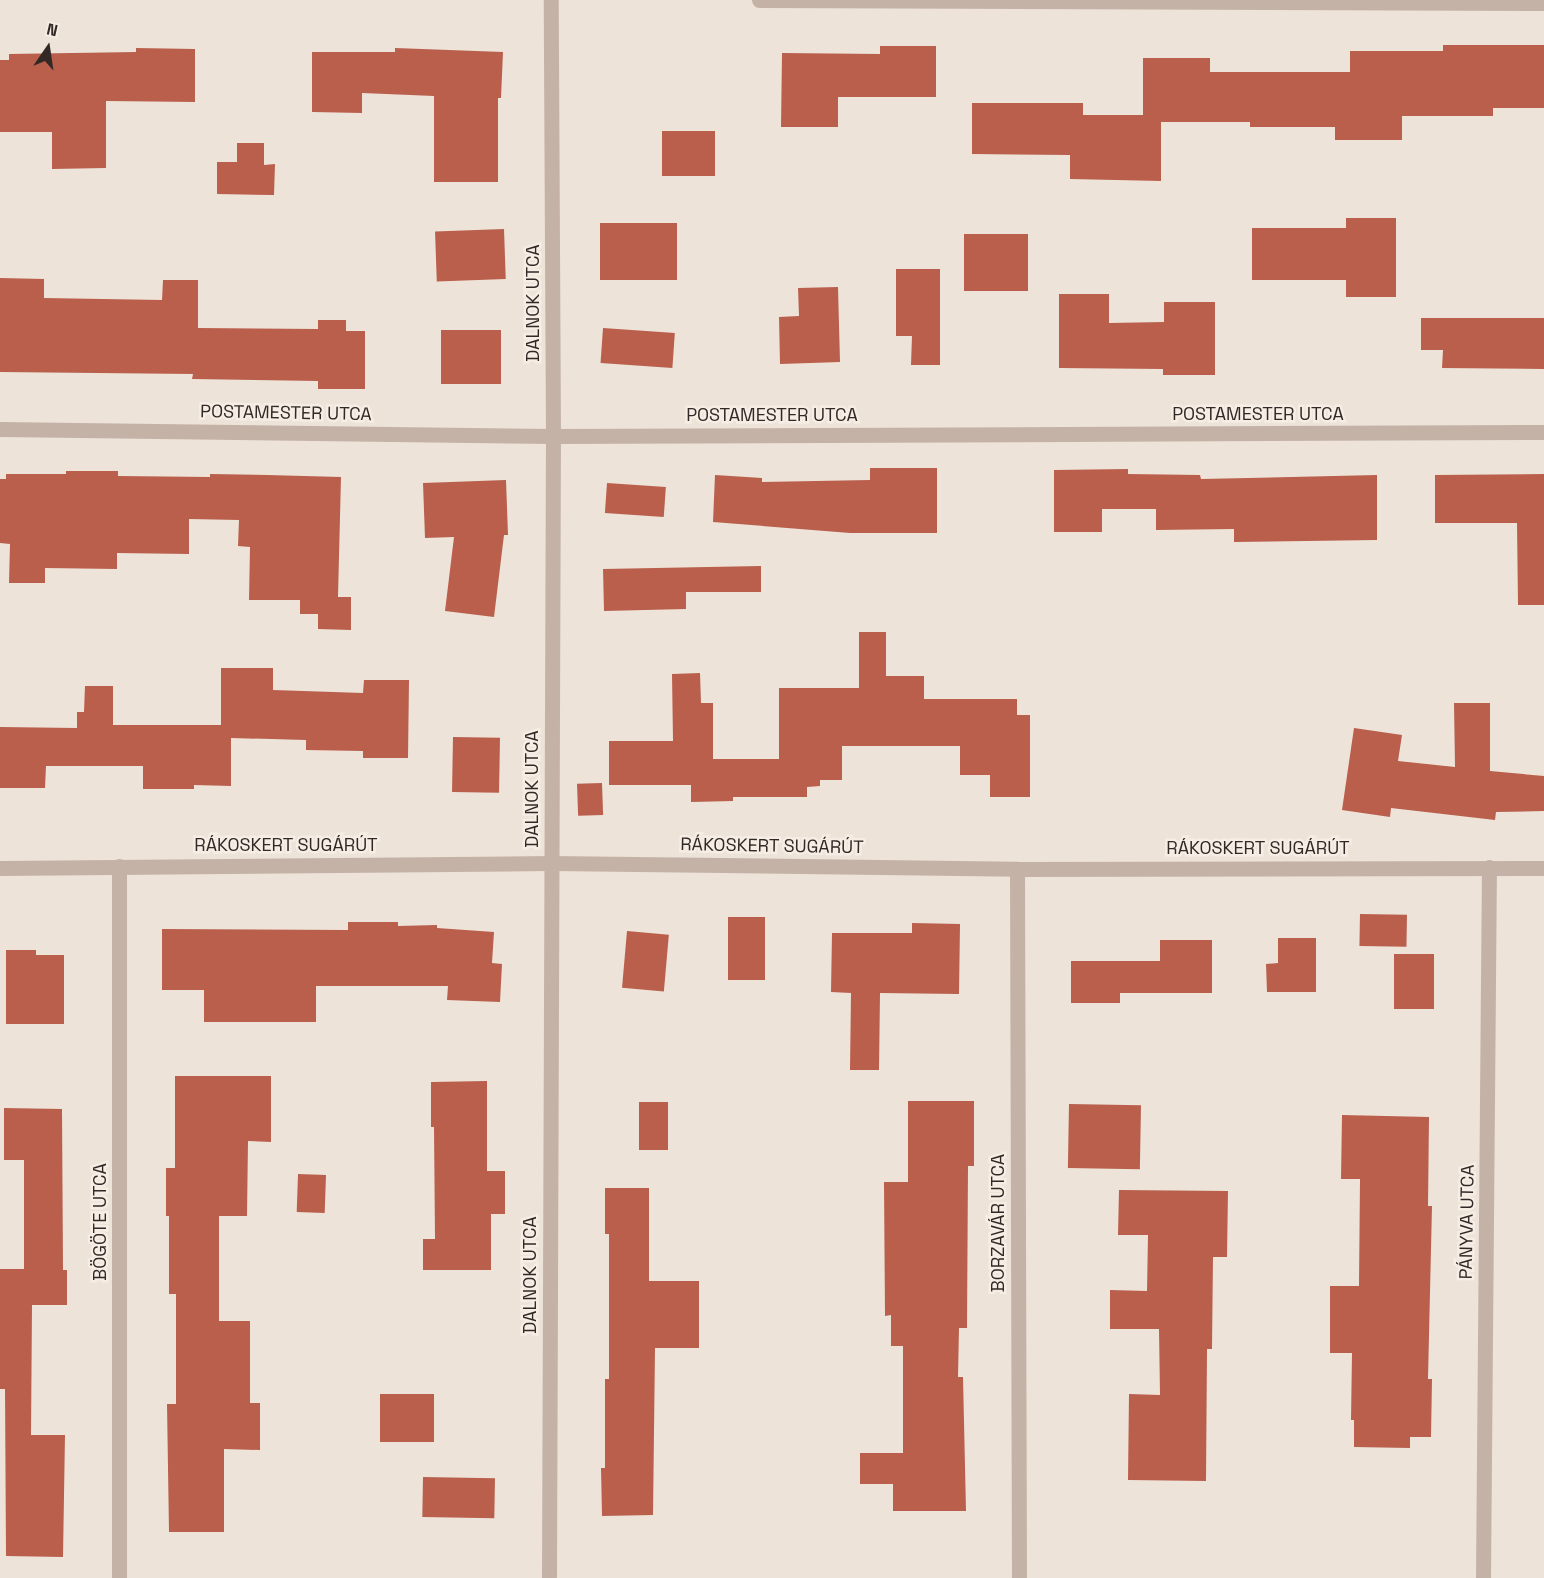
<!DOCTYPE html>
<html>
<head>
<meta charset="utf-8">
<style>
  body { margin:0 }
  #map { position:relative; width:1544px; height:1578px; overflow:hidden; background:#eee3d9; font-family:"Space Grotesk",sans-serif }
  div>[style] { position:absolute }
  .building>* { inset:0; background:#b95f4c; transform-origin:0 0 }
  .minor>* { height:15px; margin:-7.5px; padding:0 7.5px; transform-origin:7.5px; border-radius:7.5px; background:#c4b2a7 }
  span { translate:-50% -50%; white-space:nowrap; text-align:center; line-height:1.15; -webkit-text-stroke:5px #f6ede5; paint-order:stroke }
  .street-label { font-size:18px; color:#322926 }
  .north { position:absolute; left:18px; top:18px; width:60px; height:60px; -webkit-text-stroke:4px #f6ede5; paint-order:stroke; rotate:13deg; font-size:16px; font-weight:700; line-height:24px; text-align:center; color:#322926 }
  .north::after { content:''; display:block; margin:auto; width:21px; height:27px; background:#322926; clip-path:polygon(50% 0,100% 100%,50% 72%,0 100%) }
</style>
</head>
<body>
<div id="map">
  <div class="building">
    <i style="clip-path:polygon(1443px 45px,1544px 45px,1544px 108px,1493px 108px,1493px 116px,1402px 116px,1402px 140px,1335px 140px,1335px 127px,1250px 127px,1250px 122px,1161px 122px,1161px 181px,1070px 179px,1070px 155px,972px 154px,972px 103px,1083px 103px,1083px 115px,1143px 115px,1143px 58px,1210px 58px,1210px 72px,1350px 72px,1350px 51px,1443px 51px)"></i>
    <i style="clip-path:polygon(880px 46px,936px 46px,936px 97px,838px 97px,838px 127px,781px 127px,782px 53px,880px 54px)"></i>
    <i style="clip-path:polygon(136px 48px,195px 49px,195px 102px,106px 101px,106px 168px,52px 169px,52px 132px,0 132px,0 60px,9px 60px,9px 54px,136px 52px)"></i>
    <i style="clip-path:polygon(395px 48px,503px 52px,501px 98px,498px 98px,498px 182px,434px 182px,434px 96px,362px 93px,362px 113px,312px 112px,312px 52px,395px 52px)"></i>
    <i style="left:662px;top:131px;width:53px;height:45px"></i>
    <i style="clip-path:polygon(237px 143px,264px 143px,264px 165px,275px 164px,274px 195px,217px 194px,217px 162px,237px 162px)"></i>
    <i style="clip-path:polygon(1346px 218px,1396px 218px,1396px 297px,1346px 297px,1346px 280px,1252px 280px,1252px 228px,1346px 228px)"></i>
    <i style="left:677px;top:223px;width:57px;height:77px;rotate:90deg"></i>
    <i style="left:504px;top:229px;width:50px;height:69px;rotate:88deg"></i>
    <i style="left:964px;top:234px;width:64px;height:57px"></i>
    <i style="clip-path:polygon(896px 269px,940px 269px,940px 365px,911px 365px,912px 336px,896px 336px)"></i>
    <i style="clip-path:polygon(0 278px,44px 279px,44px 298px,162px 300px,163px 280px,198px 280px,198px 328px,318px 329px,318px 320px,346px 320px,346px 331px,365px 331px,365px 389px,318px 389px,318px 381px,192px 379px,193px 374px,0 372px)"></i>
    <i style="clip-path:polygon(838px 287px,840px 362px,780px 364px,779px 317px,799px 316px,798px 288px)"></i>
    <i style="clip-path:polygon(1059px 294px,1109px 294px,1109px 323px,1164px 322px,1164px 302px,1215px 302px,1215px 375px,1163px 375px,1163px 369px,1059px 368px)"></i>
    <i style="clip-path:polygon(1421px 318px,1544px 318px,1544px 369px,1442px 368px,1443px 350px,1421px 350px)"></i>
    <i style="left:603px;top:328px;width:72px;height:35px;rotate:4deg"></i>
    <i style="left:501px;top:330px;width:54px;height:60px;rotate:90deg"></i>
    <i style="clip-path:polygon(870px 468px,937px 468px,937px 533px,850px 533px,713px 522px,715px 475px,762px 478px,762px 482px,870px 480px)"></i>
    <i style="clip-path:polygon(1128px 469px,1128px 474px,1200px 475px,1201px 479px,1377px 475px,1377px 540px,1234px 542px,1234px 529px,1156px 530px,1156px 509px,1102px 509px,1102px 532px,1054px 532px,1054px 470px)"></i>
    <i style="clip-path:polygon(66px 471px,118px 471px,118px 476px,210px 477px,210px 474px,267px 475px,341px 477px,338px 597px,351px 597px,351px 630px,318px 629px,318px 614px,300px 614px,300px 600px,249px 600px,250px 547px,238px 546px,239px 520px,189px 519px,189px 554px,117px 553px,117px 569px,45px 568px,45px 583px,9px 583px,10px 544px,0 543px,0 479px,6px 479px,6px 474px,66px 474px)"></i>
    <i style="clip-path:polygon(1544px 474px,1544px 605px,1518px 605px,1517px 523px,1435px 523px,1435px 475px)"></i>
    <i style="clip-path:polygon(506px 480px,508px 535px,504px 535px,494px 617px,445px 611px,454px 537px,425px 538px,423px 483px)"></i>
    <i style="left:607px;top:483px;width:59px;height:30px;rotate:4deg"></i>
    <i style="clip-path:polygon(761px 566px,761px 592px,686px 592px,686px 609px,604px 611px,603px 569px)"></i>
    <i style="clip-path:polygon(859px 632px,886px 632px,886px 676px,924px 676px,924px 699px,1017px 699px,1017px 715px,1030px 715px,1030px 797px,990px 797px,990px 775px,960px 775px,960px 746px,842px 746px,842px 780px,820px 780px,820px 786px,807px 787px,807px 797px,733px 797px,733px 801px,691px 802px,691px 785px,609px 785px,609px 741px,673px 741px,672px 674px,700px 673px,701px 703px,713px 703px,713px 759px,779px 759px,779px 688px,859px 688px)"></i>
    <i style="clip-path:polygon(221px 668px,273px 668px,273px 690px,363px 693px,364px 680px,409px 680px,408px 758px,363px 758px,363px 751px,306px 750px,306px 740px,231px 738px,231px 786px,194px 785px,194px 789px,143px 789px,143px 766px,46px 766px,45px 788px,0 788px,0 727px,77px 728px,77px 712px,84px 712px,85px 686px,113px 686px,113px 725px,221px 725px)"></i>
    <i style="clip-path:polygon(1454px 703px,1490px 703px,1490px 771px,1544px 776px,1544px 811px,1496px 812px,1495px 820px,1391px 808px,1390px 817px,1342px 810px,1354px 728px,1402px 735px,1398px 761px,1455px 767px)"></i>
    <i style="left:453px;top:737px;width:47px;height:55px;rotate:1deg"></i>
    <i style="left:602px;top:783px;width:32px;height:25px;rotate:88deg"></i>
    <i style="left:1360px;top:914px;width:47px;height:32px;rotate:1deg"></i>
    <i style="left:728px;top:917px;width:37px;height:63px"></i>
    <i style="clip-path:polygon(348px 922px,398px 922px,398px 926px,437px 925px,437px 928px,494px 932px,492px 963px,502px 964px,500px 1002px,447px 1000px,448px 986px,316px 986px,316px 1022px,204px 1022px,204px 990px,162px 990px,162px 929px,348px 930px)"></i>
    <i style="clip-path:polygon(912px 923px,960px 924px,959px 994px,880px 993px,879px 1070px,850px 1070px,851px 993px,831px 992px,832px 933px,912px 933px)"></i>
    <i style="left:627px;top:931px;width:42px;height:57px;rotate:5deg"></i>
    <i style="clip-path:polygon(1278px 938px,1316px 938px,1316px 992px,1267px 992px,1266px 964px,1278px 963px)"></i>
    <i style="clip-path:polygon(1160px 940px,1212px 940px,1212px 993px,1120px 993px,1120px 1003px,1071px 1003px,1071px 961px,1160px 961px)"></i>
    <i style="clip-path:polygon(6px 950px,36px 950px,36px 955px,64px 955px,64px 1024px,6px 1024px)"></i>
    <i style="left:1394px;top:954px;width:40px;height:55px"></i>
    <i style="clip-path:polygon(175px 1076px,271px 1076px,271px 1142px,248px 1141px,247px 1216px,219px 1216px,219px 1321px,250px 1321px,250px 1403px,260px 1403px,260px 1450px,224px 1449px,224px 1532px,169px 1532px,167px 1404px,176px 1404px,176px 1294px,169px 1294px,169px 1216px,166px 1216px,166px 1168px,175px 1168px)"></i>
    <i style="clip-path:polygon(487px 1081px,487px 1171px,505px 1171px,505px 1214px,491px 1214px,491px 1270px,423px 1270px,423px 1239px,435px 1239px,434px 1127px,431px 1127px,431px 1082px)"></i>
    <i style="clip-path:polygon(908px 1101px,974px 1101px,974px 1166px,968px 1166px,967px 1328px,959px 1328px,958px 1377px,963px 1377px,966px 1511px,893px 1511px,893px 1484px,860px 1484px,860px 1453px,903px 1453px,903px 1346px,891px 1346px,891px 1315px,885px 1316px,884px 1182px,908px 1182px)"></i>
    <i style="left:639px;top:1102px;width:29px;height:48px"></i>
    <i style="left:1069px;top:1104px;width:72px;height:64px;rotate:1deg"></i>
    <i style="clip-path:polygon(4px 1108px,62px 1109px,63px 1270px,67px 1270px,67px 1305px,32px 1305px,31px 1435px,65px 1435px,63px 1557px,6px 1556px,5px 1389px,0 1389px,0 1269px,24px 1269px,24px 1160px,4px 1160px)"></i>
    <i style="clip-path:polygon(1342px 1115px,1429px 1117px,1428px 1206px,1432px 1206px,1428px 1379px,1432px 1379px,1431px 1437px,1410px 1437px,1410px 1448px,1354px 1447px,1354px 1420px,1351px 1420px,1352px 1353px,1330px 1353px,1330px 1286px,1359px 1286px,1360px 1179px,1341px 1179px)"></i>
    <i style="left:326px;top:1175px;width:38px;height:28px;rotate:92deg"></i>
    <i style="clip-path:polygon(605px 1188px,649px 1188px,649px 1281px,699px 1281px,699px 1348px,655px 1348px,653px 1515px,602px 1516px,601px 1468px,605px 1468px,605px 1379px,609px 1379px,609px 1234px,605px 1234px)"></i>
    <i style="clip-path:polygon(1119px 1190px,1228px 1191px,1227px 1257px,1213px 1257px,1212px 1349px,1207px 1349px,1206px 1481px,1128px 1480px,1129px 1394px,1160px 1395px,1159px 1329px,1110px 1329px,1110px 1290px,1147px 1291px,1148px 1235px,1118px 1235px)"></i>
    <i style="left:380px;top:1394px;width:54px;height:48px"></i>
    <i style="left:423px;top:1477px;width:72px;height:40px;rotate:1deg"></i>
  </div>
  <div class="minor">
    <i style="left:759px;top:0;width:785px;rotate:0.22deg"></i>
    <i style="left:0;top:429px;width:553px;rotate:0.73deg"></i>
    <i style="left:553px;top:436px;width:991px;rotate:-0.23deg"></i>
    <i style="left:119px;top:866px;width:712px;rotate:90deg"></i>
    <i style="left:0;top:868px;width:551px;rotate:-0.52deg"></i>
    <i style="left:551px;top:863px;width:466px;rotate:0.7deg"></i>
    <i style="left:1017px;top:869px;width:527px;rotate:-0.11deg"></i>
    <i style="left:1017px;top:869px;width:709px;rotate:89.84deg"></i>
    <i style="left:549px;top:1578px;width:1142px;rotate:-89.8deg"></i>
    <i style="left:553px;top:436px;width:436px;rotate:-90.3deg"></i>
    <i style="left:1483px;top:1578px;width:711px;rotate:-89.52deg"></i>
  </div>
  <div class="street-label">
    <span style="left:533px;top:303px;rotate:-90deg">DALNOK UTCA</span>
    <span style="left:286px;top:413px;rotate:1deg">POSTAMESTER UTCA</span>
    <span style="left:1258px;top:414px">POSTAMESTER UTCA</span>
    <span style="left:772px;top:415px">POSTAMESTER UTCA</span>
    <span style="left:532px;top:789px;rotate:-90deg">DALNOK UTCA</span>
    <span style="left:286px;top:845px">RÁKOSKERT SUGÁRÚT</span>
    <span style="left:772px;top:846px;rotate:1deg">RÁKOSKERT SUGÁRÚT</span>
    <span style="left:1258px;top:848px">RÁKOSKERT SUGÁRÚT</span>
    <span style="left:100px;top:1222px;rotate:-90deg">BÖGÖTE UTCA</span>
    <span style="left:1467px;top:1222px;rotate:-89deg">PÁNYVA UTCA</span>
    <span style="left:998px;top:1223px;rotate:-90deg">BORZAVÁR UTCA</span>
    <span style="left:530px;top:1275px;rotate:-90deg">DALNOK UTCA</span>
  </div>
  <div class="north">N</div>
</div>
</body>
</html>
